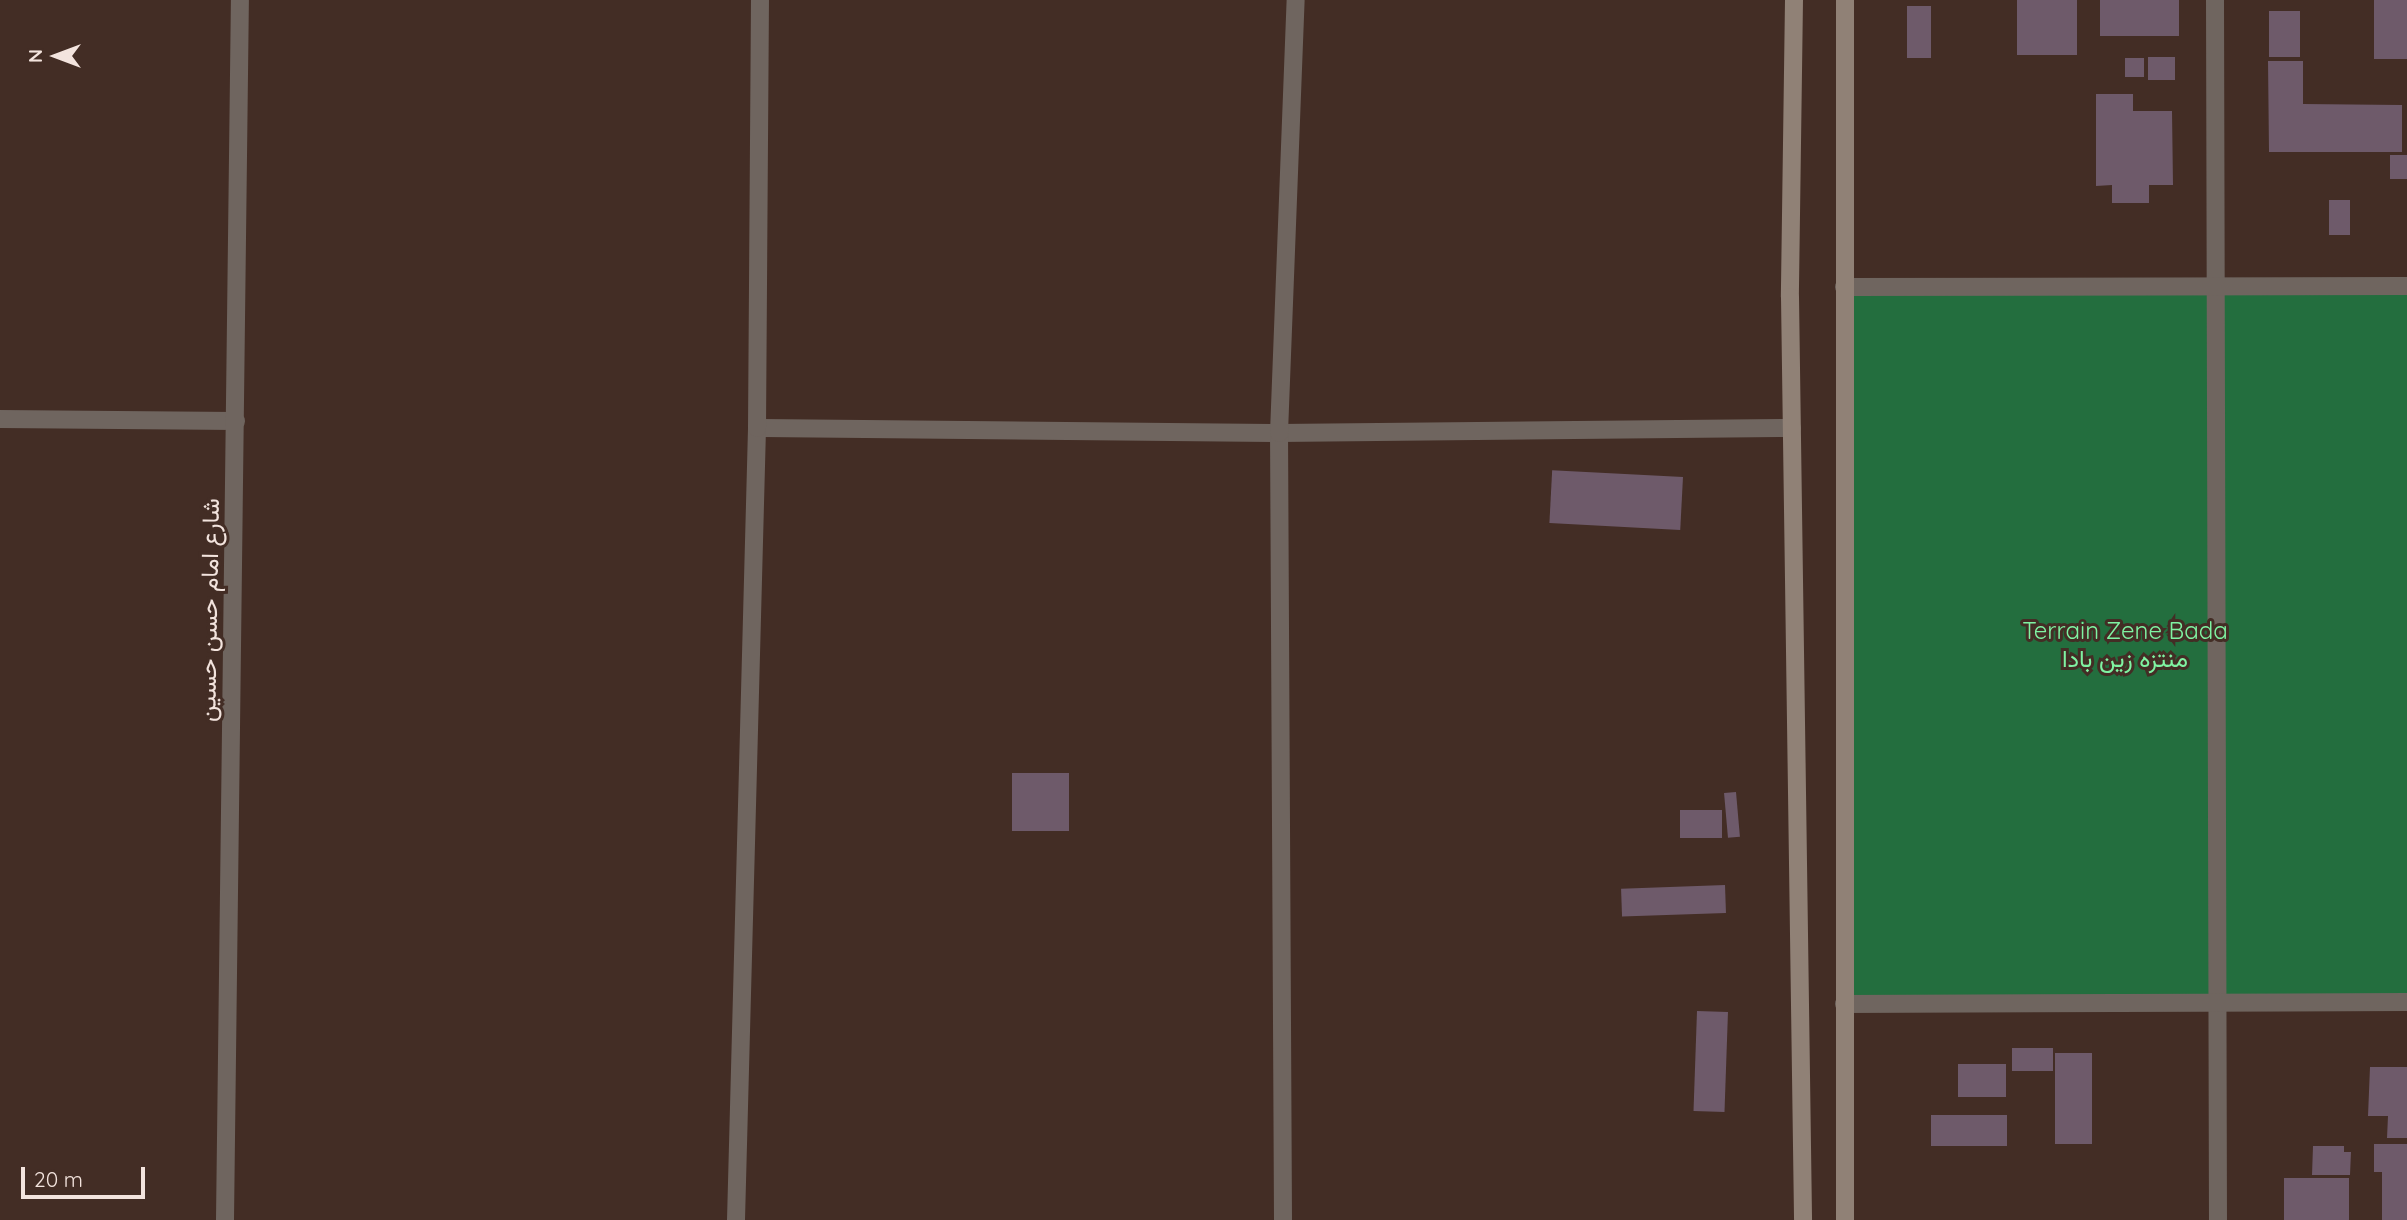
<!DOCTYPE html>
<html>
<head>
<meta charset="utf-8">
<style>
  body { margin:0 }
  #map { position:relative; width:2407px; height:1220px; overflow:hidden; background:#432d25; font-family:Quicksand,Vazirmatn,sans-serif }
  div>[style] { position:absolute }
  .green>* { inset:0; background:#236e3e; transform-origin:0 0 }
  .building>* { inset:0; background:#6e5a6a; transform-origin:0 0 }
  .street>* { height:18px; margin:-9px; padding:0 9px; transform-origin:9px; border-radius:9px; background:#6f655f }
  .secondary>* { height:18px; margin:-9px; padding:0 9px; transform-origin:9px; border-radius:9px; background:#908176 }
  span { translate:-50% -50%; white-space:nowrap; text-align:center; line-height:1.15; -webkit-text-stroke:6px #432d25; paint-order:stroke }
  .street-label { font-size:24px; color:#f3e4de }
  .park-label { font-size:24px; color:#7ff3a2 }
  .north { position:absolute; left:21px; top:21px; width:70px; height:70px; -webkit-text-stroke:5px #432d25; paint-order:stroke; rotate:270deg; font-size:19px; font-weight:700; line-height:28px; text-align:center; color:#f3e4de }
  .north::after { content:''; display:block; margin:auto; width:24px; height:32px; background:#f3e4de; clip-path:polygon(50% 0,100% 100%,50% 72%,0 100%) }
  .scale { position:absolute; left:21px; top:1167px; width:124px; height:32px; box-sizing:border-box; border:4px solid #f3e4de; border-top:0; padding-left:9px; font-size:21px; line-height:24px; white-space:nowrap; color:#f3e4de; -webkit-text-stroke:5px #432d25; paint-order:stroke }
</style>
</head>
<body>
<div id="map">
  <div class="green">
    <i style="left:1844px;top:287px;width:563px;height:717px"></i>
  </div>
  <div class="building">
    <i style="left:2017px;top:0;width:60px;height:55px"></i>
    <i style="left:2100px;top:0;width:79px;height:36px"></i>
    <i style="left:2374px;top:0;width:33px;height:59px"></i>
    <i style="left:1907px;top:6px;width:24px;height:52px"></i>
    <i style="left:2269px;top:11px;width:31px;height:46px"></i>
    <i style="left:2148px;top:57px;width:27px;height:23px"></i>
    <i style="left:2125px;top:58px;width:19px;height:19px"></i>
    <i style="clip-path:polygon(2268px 61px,2303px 61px,2303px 104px,2402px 105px,2402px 152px,2269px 152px)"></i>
    <i style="clip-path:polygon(2096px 94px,2133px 94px,2133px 111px,2172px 111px,2173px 185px,2149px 185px,2149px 203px,2112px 203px,2112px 185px,2096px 186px)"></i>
    <i style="left:2390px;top:155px;width:17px;height:24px"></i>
    <i style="left:2329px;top:200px;width:21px;height:35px"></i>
    <i style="left:1683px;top:477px;width:53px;height:131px;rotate:93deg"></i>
    <i style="left:1069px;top:773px;width:58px;height:57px;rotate:90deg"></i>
    <i style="left:1736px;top:792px;width:45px;height:12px;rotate:85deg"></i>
    <i style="left:1680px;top:810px;width:42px;height:28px"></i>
    <i style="left:1725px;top:885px;width:28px;height:104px;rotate:88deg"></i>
    <i style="left:1697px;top:1011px;width:31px;height:100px;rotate:2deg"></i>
    <i style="left:2053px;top:1048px;width:23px;height:41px;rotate:90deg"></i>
    <i style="left:2055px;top:1053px;width:37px;height:91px"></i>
    <i style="left:1958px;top:1064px;width:48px;height:33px"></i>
    <i style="clip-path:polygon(2370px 1067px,2407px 1067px,2407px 1138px,2387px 1138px,2388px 1116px,2368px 1116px)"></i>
    <i style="left:1931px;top:1115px;width:76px;height:31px"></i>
    <i style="clip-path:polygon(2374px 1144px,2407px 1144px,2407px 1220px,2382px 1220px,2382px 1172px,2374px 1172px)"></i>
    <i style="clip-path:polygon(2313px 1146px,2344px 1146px,2344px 1152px,2351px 1152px,2350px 1175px,2312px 1175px)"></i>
    <i style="left:2284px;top:1178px;width:65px;height:42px"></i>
  </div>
  <div class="street">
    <i style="left:2215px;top:0;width:1220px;rotate:89.86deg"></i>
    <i style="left:1844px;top:287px;width:563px;rotate:-0.1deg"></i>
    <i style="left:0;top:419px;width:236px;rotate:0.5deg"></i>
    <i style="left:757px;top:428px;width:522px;rotate:0.55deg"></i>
    <i style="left:1279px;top:433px;width:513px;rotate:-0.56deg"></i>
    <i style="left:1844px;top:1004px;width:563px;rotate:-0.2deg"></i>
    <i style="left:225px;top:1220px;width:1220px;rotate:-89.3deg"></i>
    <i style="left:736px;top:1220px;width:792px;rotate:-88.48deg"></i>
    <i style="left:757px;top:428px;width:428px;rotate:-89.6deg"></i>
    <i style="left:1283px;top:1220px;width:787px;rotate:-90.29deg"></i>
    <i style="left:1279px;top:433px;width:433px;rotate:-87.8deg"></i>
  </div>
  <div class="secondary">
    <i style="left:1794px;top:0;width:297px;rotate:90.8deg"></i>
    <i style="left:1790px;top:297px;width:923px;rotate:89.19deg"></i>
    <i style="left:1845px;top:1220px;width:1220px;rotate:-90deg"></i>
  </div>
  <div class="street-label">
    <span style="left:209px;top:610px;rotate:-89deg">شارع امام حسن حسين</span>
  </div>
  <div class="park-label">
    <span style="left:2125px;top:645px">Terrain Zene Bada<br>منتزه زين بادا</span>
  </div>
  <div class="north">N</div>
  <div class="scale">20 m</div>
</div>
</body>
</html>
